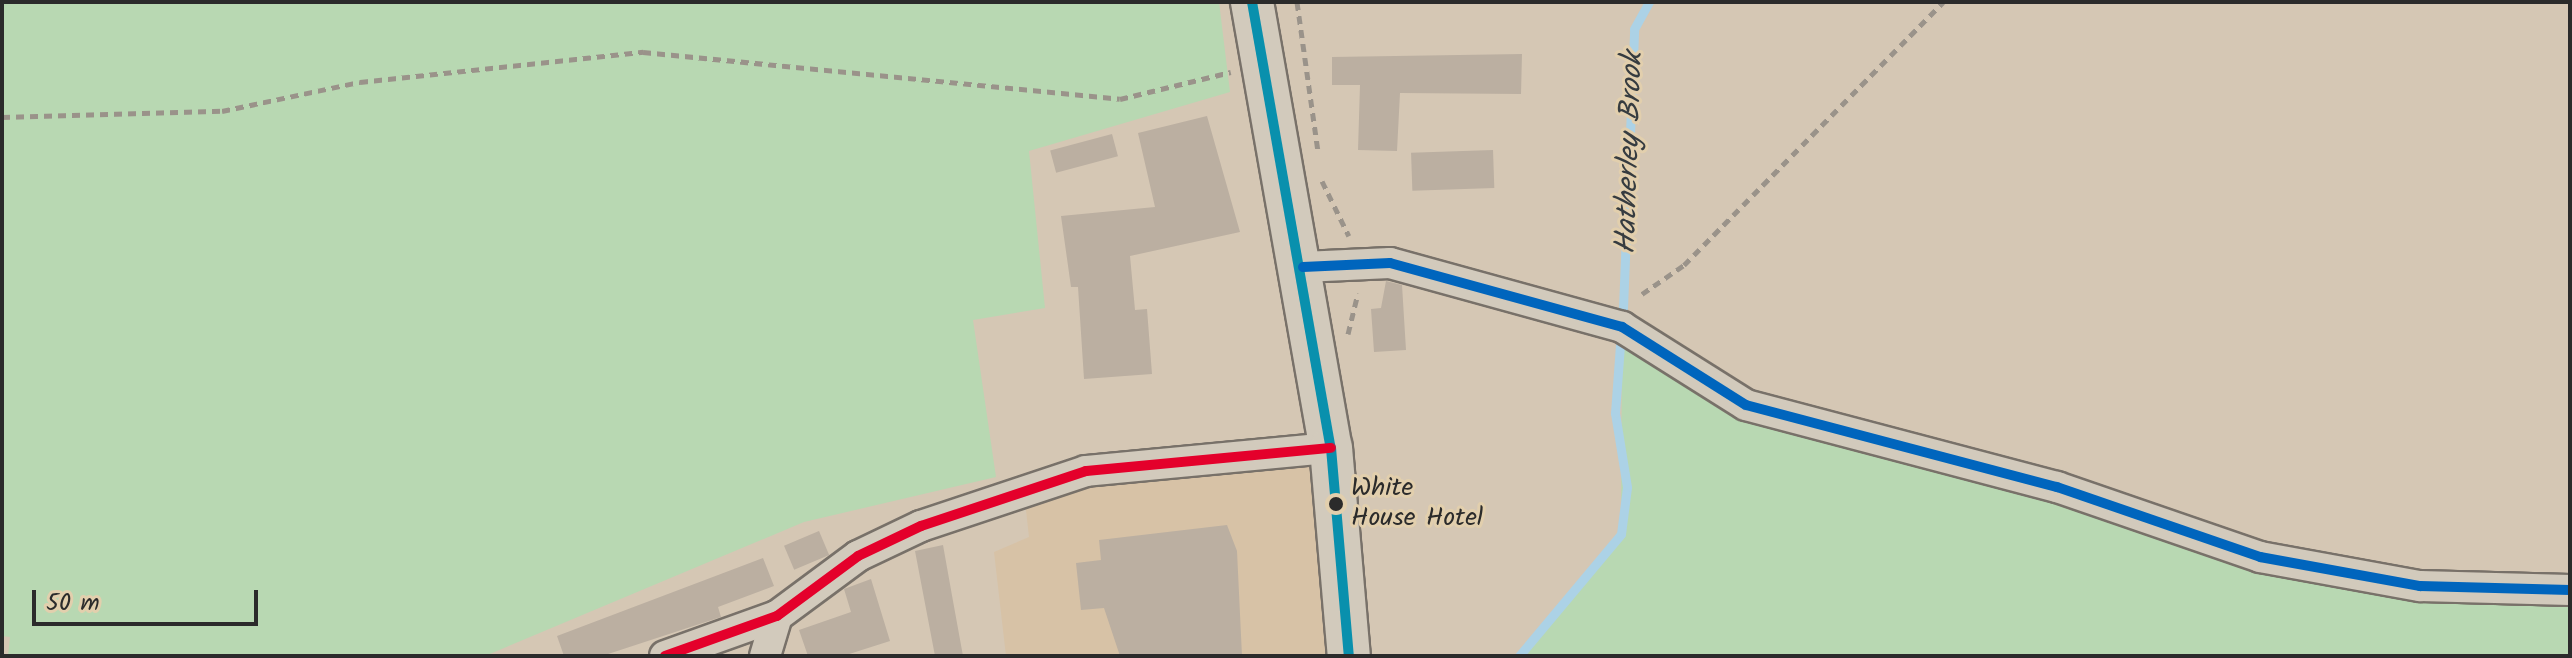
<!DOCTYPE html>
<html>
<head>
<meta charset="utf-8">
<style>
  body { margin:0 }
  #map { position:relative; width:2572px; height:658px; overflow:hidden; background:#d5c7b4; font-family:Kalam,sans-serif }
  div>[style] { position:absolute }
  .built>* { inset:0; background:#d7c2a6 }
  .green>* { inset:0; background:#b8d8b2 }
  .stream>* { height:9px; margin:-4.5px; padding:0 4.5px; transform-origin:4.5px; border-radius:4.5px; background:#acd2e6 }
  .building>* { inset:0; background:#bbafa1; transform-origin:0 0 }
  .path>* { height:5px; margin-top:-2.5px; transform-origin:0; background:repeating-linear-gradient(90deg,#9a938a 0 8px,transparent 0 14px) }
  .roads { filter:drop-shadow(2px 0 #787169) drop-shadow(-2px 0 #787169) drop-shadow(0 2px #787169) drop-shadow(0 -2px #787169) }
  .street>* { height:30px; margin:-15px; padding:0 15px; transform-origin:15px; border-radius:15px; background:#d2cabc }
  .secondary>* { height:42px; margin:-21px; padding:0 21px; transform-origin:21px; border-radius:21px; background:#d2cabc }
  .bus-1>* { height:10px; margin:-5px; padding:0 5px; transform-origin:5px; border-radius:5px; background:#0990ad }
  .bus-2>* { height:10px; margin:-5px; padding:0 5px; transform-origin:5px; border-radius:5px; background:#0065bd }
  .bus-3>* { height:10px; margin:-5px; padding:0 5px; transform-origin:5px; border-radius:5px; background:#e4002b }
  .dots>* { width:22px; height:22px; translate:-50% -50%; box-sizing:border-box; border:4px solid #e2cfad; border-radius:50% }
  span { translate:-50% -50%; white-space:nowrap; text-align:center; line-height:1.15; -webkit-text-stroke:6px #e2cfad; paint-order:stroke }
  .bus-label { font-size:26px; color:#2b2b2b }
  .left { translate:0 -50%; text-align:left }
  .water-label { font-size:30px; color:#363c40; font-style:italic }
  .frame { position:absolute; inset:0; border:4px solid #2b2b2b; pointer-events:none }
  .scale { position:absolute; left:32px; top:590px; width:226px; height:36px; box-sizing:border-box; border:4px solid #2b2b2b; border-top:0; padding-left:10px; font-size:24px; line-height:28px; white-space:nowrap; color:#2b2b2b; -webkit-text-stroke:6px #e2cfad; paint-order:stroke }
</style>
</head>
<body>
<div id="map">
  <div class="built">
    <i style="clip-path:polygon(1331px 448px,1349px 656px,1006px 656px,994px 552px,1029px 537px,1024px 492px)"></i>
  </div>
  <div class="green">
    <i style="clip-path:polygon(2px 2px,1219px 2px,1230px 92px,1029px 151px,1045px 308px,973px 320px,996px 477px,804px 522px,485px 656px,8px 656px,10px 637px,2px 636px)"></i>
    <i style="clip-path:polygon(1622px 327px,1746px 405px,2260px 557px,2570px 589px,2570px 656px,1525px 656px,1621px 534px)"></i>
  </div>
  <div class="stream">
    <i style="left:1623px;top:308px;width:279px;rotate:-87.7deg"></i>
    <i style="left:1634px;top:29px;width:31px;rotate:-61deg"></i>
    <i style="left:1519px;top:656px;width:159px;rotate:-50.1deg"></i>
    <i style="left:1621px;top:534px;width:47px;rotate:-82.7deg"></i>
    <i style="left:1627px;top:487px;width:75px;rotate:-99.2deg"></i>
    <i style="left:1615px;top:413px;width:68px;rotate:-85.8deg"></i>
  </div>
  <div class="building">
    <i style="clip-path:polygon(1522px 54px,1521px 94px,1400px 93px,1397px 151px,1358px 150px,1360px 85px,1332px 85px,1332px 57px)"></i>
    <i style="clip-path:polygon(1207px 116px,1240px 232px,1130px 256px,1135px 310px,1147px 309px,1152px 374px,1084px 379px,1078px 287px,1071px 287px,1061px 216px,1155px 207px,1138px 133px)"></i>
    <i style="left:1112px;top:134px;width:23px;height:64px;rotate:75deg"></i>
    <i style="left:1493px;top:150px;width:38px;height:82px;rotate:88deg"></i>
    <i style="clip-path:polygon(1386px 281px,1402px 285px,1406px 350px,1374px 352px,1371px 309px,1381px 308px)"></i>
    <i style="clip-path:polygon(1227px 525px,1237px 551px,1242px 656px,1120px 656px,1104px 608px,1081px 610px,1076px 563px,1101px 560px,1099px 540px)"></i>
    <i style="left:819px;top:531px;width:26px;height:38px;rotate:67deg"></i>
    <i style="clip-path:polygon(943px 545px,953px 601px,963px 656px,935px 656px,915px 551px)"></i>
    <i style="clip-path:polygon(763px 558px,774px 586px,718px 607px,721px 617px,602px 656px,564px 656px,557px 636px)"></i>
    <i style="clip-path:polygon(871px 579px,890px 641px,843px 656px,808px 656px,799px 630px,851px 612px,844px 589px)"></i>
  </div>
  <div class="path">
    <i style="left:1297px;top:2px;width:151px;rotate:82deg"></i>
    <i style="left:2px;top:117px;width:220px;rotate:-1.6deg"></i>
    <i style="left:222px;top:111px;width:141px;rotate:-11.9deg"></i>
    <i style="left:360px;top:82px;width:285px;rotate:-6.1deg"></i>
    <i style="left:643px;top:52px;width:479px;rotate:5.6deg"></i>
    <i style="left:1120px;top:99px;width:114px;rotate:-13.7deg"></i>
    <i style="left:1322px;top:181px;width:61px;rotate:63.9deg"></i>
    <i style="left:1642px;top:294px;width:51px;rotate:-34.6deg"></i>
    <i style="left:1684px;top:265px;width:369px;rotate:-45.4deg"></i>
    <i style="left:1348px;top:334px;width:42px;rotate:-76.3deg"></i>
  </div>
  <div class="roads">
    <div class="street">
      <i style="left:1303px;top:267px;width:87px;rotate:-2.6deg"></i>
      <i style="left:1390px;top:263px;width:241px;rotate:15.4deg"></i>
      <i style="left:1622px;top:327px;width:146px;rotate:32.2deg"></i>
      <i style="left:1746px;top:405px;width:322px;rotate:14.8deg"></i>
      <i style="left:2057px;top:487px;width:215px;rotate:19deg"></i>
      <i style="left:2260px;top:557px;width:163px;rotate:10.3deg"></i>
      <i style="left:2420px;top:586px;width:150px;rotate:1.5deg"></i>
      <i style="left:665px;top:656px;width:119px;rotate:-19.7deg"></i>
      <i style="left:777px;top:616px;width:101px;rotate:-36.5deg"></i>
      <i style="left:858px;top:556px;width:70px;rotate:-25.5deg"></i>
      <i style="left:921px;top:526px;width:174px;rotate:-18.4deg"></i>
      <i style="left:1086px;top:471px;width:246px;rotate:-5.4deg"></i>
      <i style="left:765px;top:656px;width:42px;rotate:-73.3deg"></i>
    </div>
    <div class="secondary">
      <i style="left:1252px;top:2px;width:453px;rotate:80deg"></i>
      <i style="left:1331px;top:448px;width:209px;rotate:85.1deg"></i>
    </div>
  </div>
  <div class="bus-1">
    <i style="left:1252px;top:2px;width:453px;rotate:80deg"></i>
    <i style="left:1331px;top:448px;width:209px;rotate:85.1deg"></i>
  </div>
  <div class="bus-2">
    <i style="left:1303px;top:267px;width:87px;rotate:-2.6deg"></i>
    <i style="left:1390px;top:263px;width:241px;rotate:15.4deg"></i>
    <i style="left:1622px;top:327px;width:146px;rotate:32.2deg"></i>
    <i style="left:1746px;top:405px;width:322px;rotate:14.8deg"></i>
    <i style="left:2057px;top:487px;width:215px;rotate:19deg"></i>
    <i style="left:2260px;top:557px;width:163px;rotate:10.3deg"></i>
    <i style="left:2420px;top:586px;width:150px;rotate:1.5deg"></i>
  </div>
  <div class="bus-3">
    <i style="left:665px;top:656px;width:119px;rotate:-19.7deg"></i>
    <i style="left:777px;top:616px;width:101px;rotate:-36.5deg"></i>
    <i style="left:858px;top:556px;width:70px;rotate:-25.5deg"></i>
    <i style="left:921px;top:526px;width:174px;rotate:-18.4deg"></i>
    <i style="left:1086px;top:471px;width:246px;rotate:-5.4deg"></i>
  </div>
  <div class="dots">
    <i style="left:1336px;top:504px;background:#2b2b2b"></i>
  </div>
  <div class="bus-label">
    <span class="left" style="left:1351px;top:504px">White<br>House Hotel</span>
  </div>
  <div class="water-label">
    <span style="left:1630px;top:153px;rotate:-88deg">Hatherley Brook</span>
  </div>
  <div class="frame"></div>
  <div class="scale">50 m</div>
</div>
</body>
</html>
